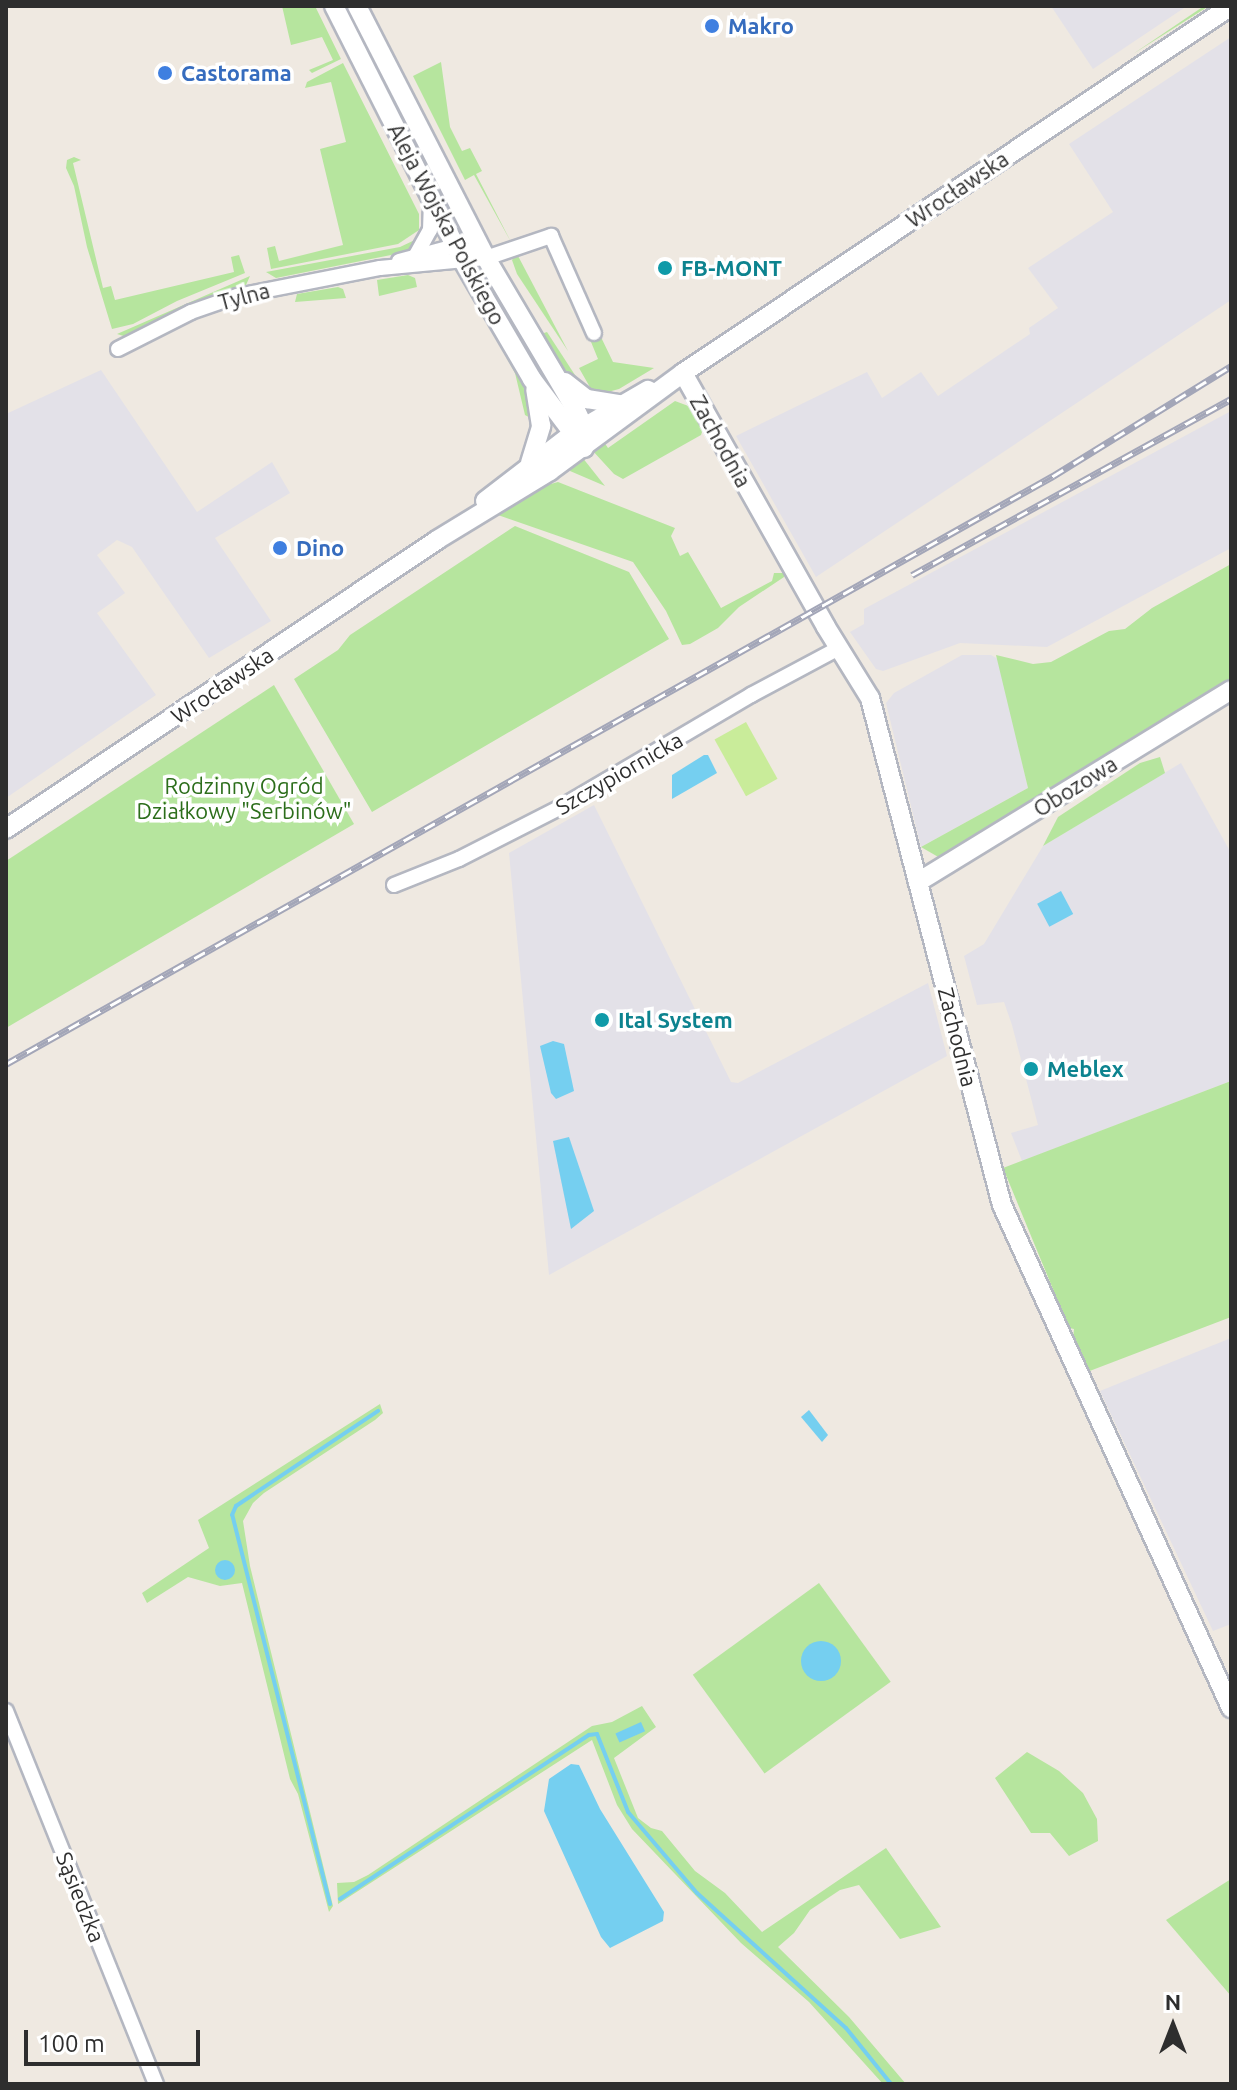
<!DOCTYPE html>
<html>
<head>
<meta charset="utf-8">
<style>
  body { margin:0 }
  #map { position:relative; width:1237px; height:2090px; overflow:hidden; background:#efe9e1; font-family:Ubuntu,sans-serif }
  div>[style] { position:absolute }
  .industrial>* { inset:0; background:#e3e1e8 }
  .green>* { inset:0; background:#b6e59e; transform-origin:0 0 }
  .pitch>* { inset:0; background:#c9ec9a; transform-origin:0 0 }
  .water>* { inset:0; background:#75cff0; transform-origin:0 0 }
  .round { border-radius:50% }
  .stream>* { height:4px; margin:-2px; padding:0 2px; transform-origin:2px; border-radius:2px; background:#75cff0 }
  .roads { filter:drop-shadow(2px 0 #b4b7c1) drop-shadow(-2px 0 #b4b7c1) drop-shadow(0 2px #b4b7c1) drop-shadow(0 -2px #b4b7c1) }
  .street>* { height:14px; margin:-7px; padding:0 7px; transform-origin:7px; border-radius:7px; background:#fff }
  .secondary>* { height:18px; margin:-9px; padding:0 9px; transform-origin:9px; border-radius:9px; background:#fff }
  .rail>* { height:7px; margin-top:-3.5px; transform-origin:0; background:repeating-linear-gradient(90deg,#fff 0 12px,#a3a6b8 0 24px); box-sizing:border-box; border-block:2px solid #a3a6b8 }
  .dots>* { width:22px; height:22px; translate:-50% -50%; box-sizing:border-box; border:4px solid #fff; border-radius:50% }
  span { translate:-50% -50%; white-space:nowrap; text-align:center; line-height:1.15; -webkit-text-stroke:7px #fff; paint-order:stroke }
  .shop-label { font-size:22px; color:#366cbe; font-weight:700 }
  .left { translate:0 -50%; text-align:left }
  .street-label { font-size:22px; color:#2e2e2e }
  .culture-label { font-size:22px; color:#0d838f; font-weight:700 }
  .park-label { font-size:22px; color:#2c6e1b }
  .frame { position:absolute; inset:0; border:8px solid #2e2e2e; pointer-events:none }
  .north { position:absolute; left:1133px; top:1986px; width:80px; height:80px; -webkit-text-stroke:6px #fff; paint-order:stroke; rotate:0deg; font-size:22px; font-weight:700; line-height:32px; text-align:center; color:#2e2e2e }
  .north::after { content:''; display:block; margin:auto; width:28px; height:36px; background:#2e2e2e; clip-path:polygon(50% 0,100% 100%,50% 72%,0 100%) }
  .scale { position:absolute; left:24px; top:2030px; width:176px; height:36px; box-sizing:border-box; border:4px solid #2e2e2e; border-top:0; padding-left:10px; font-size:24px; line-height:28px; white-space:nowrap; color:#2e2e2e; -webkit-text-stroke:6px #fff; paint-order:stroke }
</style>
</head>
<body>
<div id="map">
  <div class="industrial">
    <i style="clip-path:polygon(1051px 6px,1187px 6px,1093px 69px)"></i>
    <i style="clip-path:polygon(1231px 37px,1231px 300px,816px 577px,736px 436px,867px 372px,882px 398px,921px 372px,938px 396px,1030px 334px,1029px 328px,1058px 308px,1028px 268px,1113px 212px,1069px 144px)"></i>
    <i style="clip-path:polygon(101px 370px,197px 512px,272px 462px,290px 493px,215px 538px,271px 621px,209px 658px,132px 547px,117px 540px,97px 555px,125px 593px,97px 613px,156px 695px,6px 798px,6px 414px)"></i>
    <i style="clip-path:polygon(1231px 411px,1231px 548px,1047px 647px,960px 643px,883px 671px,876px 669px,850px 632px,864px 624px,864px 609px)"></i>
    <i style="clip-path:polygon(962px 655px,991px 655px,998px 659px,1028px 788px,921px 847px,886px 703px,894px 693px)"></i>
    <i style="clip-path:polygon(1181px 763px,1231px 853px,1231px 1081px,1022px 1161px,1011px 1133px,1038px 1125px,1012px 1025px,1004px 1002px,977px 1005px,964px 956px,984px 944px,1043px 846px)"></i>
    <i style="clip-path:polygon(594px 805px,731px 1082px,738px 1083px,928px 983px,947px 1056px,549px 1275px,509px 853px)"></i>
    <i style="clip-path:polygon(1231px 1338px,1231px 1624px,1213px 1631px,1100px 1391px)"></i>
  </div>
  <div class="green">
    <i style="clip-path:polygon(282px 6px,315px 6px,341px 59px,312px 73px,309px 70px,333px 60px,322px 37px,291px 45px)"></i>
    <i style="clip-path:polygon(1204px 6px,1209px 6px,1133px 54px)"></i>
    <i style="clip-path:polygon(370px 53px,374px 53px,460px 224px,453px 228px)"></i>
    <i style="clip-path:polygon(395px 57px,476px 215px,471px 218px,407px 90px)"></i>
    <i style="clip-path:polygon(441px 62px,450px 127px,462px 151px,470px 148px,482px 171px,476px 174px,512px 244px,474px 175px,465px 180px,413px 76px)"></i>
    <i style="clip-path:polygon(343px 63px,419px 214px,419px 230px,398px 244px,271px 269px,267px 248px,275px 246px,279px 261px,343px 245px,320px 149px,346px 142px,331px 82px,305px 88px,307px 82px)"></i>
    <i style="clip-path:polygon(74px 157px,81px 160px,73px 163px,103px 288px,111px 286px,115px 300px,234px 272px,231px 257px,239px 255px,245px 273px,177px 301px,133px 324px,112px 329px,87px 247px,74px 186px,66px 168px,67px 160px)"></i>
    <i style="clip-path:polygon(419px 238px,414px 247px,401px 253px,276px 278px,266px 272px,400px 247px)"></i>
    <i style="clip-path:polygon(517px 254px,568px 351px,517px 274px,512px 260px)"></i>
    <i style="clip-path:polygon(408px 275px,415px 278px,417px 287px,379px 296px,377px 280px)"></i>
    <i style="clip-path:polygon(250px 276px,246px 285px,197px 302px,127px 337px,117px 334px)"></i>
    <i style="clip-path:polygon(481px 277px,568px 407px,561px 411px)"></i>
    <i style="clip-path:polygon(338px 287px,343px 289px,346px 298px,295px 302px,297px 294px)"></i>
    <i style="clip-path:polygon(487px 322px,530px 393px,532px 419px,525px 415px,515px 373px)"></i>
    <i style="clip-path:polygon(547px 332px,586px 392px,572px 380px,541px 334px)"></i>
    <i style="clip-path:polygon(599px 333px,613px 362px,654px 368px,619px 389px,604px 393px,591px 389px,579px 368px,598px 359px,589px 337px)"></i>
    <i style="clip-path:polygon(675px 401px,691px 407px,703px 429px,701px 435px,623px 479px,614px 474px,592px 450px,604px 442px,608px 448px)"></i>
    <i style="clip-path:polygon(582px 457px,605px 486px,570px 471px,571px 465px)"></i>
    <i style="clip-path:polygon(558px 482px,675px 528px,671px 536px,680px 556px,688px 552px,721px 608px,772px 581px,774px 573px,784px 573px,784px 577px,739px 607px,718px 628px,690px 644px,682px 645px,666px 611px,633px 562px,498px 515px,536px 488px)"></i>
    <i style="clip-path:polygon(515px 526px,629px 572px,669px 639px,372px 812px,294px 679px,338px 650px,350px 635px)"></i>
    <i style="clip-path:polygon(1231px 564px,1231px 679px,940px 858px,921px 847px,1028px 788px,996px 655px,1033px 664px,1051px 662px,1109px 631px,1125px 629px,1152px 608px)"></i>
    <i style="clip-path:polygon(274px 685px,354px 824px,6px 1028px,6px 861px)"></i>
    <i style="clip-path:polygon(1160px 757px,1165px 773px,1043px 846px,1058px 817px,1140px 763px)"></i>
    <i style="clip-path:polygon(1231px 1081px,1231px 1317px,1087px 1372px,1073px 1339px,1074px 1329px,1069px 1328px,1003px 1168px)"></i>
    <i style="clip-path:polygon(380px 1404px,383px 1413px,375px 1420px,264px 1493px,253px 1503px,243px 1521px,250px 1566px,333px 1906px,329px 1912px,298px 1794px,290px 1779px,242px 1583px,220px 1586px,188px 1577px,147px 1603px,142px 1593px,209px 1548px,198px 1520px)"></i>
    <i style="left:819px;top:1583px;width:122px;height:156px;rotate:54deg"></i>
    <i style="clip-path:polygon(642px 1706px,656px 1727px,614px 1758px,638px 1818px,651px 1828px,662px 1831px,695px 1871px,725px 1893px,762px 1932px,886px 1848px,941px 1927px,900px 1939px,859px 1885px,840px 1890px,810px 1910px,794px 1933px,778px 1947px,849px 2017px,906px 2084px,883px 2084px,809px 2002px,741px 1943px,632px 1829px,617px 1805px,592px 1740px,338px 1904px,337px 1883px,354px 1882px,368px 1875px,592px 1726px,612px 1722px)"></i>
    <i style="clip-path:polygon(1027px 1752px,1059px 1771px,1083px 1793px,1097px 1819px,1098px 1841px,1069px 1856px,1050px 1833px,1031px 1833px,995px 1778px)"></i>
    <i style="clip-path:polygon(1231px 1879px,1231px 1996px,1166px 1920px)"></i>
  </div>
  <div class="pitch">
    <i style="left:746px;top:722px;width:65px;height:36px;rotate:61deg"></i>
  </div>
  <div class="water">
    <i style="clip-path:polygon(704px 755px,708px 755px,717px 773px,672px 799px,672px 775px)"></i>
    <i style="left:1061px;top:891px;width:26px;height:27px;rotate:62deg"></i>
    <i style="clip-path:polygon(553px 1041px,564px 1044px,574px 1091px,556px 1099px,551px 1093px,540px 1046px)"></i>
    <i style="clip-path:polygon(569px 1137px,594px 1211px,571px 1229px,553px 1141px)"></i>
    <i style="clip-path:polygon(809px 1410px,828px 1435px,822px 1442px,801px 1417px)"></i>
    <i class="round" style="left:215px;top:1560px;width:20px;height:20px"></i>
    <i class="round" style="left:801px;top:1641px;width:40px;height:40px"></i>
    <i style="left:641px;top:1722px;width:10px;height:28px;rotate:66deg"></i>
    <i style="clip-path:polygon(571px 1764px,579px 1765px,600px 1809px,664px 1912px,663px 1921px,610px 1948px,601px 1937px,544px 1811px,549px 1779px)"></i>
  </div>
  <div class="stream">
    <i style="left:340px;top:1899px;width:298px;rotate:-33.4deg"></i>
    <i style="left:589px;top:1735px;width:8px;rotate:-7deg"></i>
    <i style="left:597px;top:1734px;width:84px;rotate:68.3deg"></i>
    <i style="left:628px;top:1812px;width:106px;rotate:49.6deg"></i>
    <i style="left:697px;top:1893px;width:201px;rotate:42.2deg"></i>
    <i style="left:846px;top:2028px;width:72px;rotate:51.2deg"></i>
    <i style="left:330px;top:1904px;width:401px;rotate:-104.1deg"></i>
    <i style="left:232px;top:1515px;width:10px;rotate:-66deg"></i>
    <i style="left:236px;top:1506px;width:171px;rotate:-33.8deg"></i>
  </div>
  <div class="roads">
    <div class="street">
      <i style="left:416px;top:255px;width:29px;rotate:-61deg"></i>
      <i style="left:430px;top:230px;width:29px;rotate:-88deg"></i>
      <i style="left:399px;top:261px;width:58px;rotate:-15deg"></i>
      <i style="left:455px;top:246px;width:32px;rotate:22deg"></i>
      <i style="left:118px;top:349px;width:82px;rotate:-26.9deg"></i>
      <i style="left:191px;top:312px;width:49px;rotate:-19.2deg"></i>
      <i style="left:237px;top:296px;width:146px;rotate:-11.1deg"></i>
      <i style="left:380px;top:268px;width:106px;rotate:-5.4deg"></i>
      <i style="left:486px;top:258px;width:69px;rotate:-18.7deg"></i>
      <i style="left:551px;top:236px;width:106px;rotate:66.1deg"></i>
      <i style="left:394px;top:885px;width:70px;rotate:-21.8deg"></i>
      <i style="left:459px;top:859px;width:114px;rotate:-27deg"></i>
      <i style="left:561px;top:807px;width:221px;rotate:-30.5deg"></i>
      <i style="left:751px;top:695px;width:100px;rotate:-28.1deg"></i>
      <i style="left:6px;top:1711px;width:402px;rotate:68.1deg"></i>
    </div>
    <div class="secondary">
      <i style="left:334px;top:6px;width:286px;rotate:63.2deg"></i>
      <i style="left:463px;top:261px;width:137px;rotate:59.7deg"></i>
      <i style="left:532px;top:379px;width:86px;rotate:53deg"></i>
      <i style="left:357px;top:6px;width:283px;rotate:62.9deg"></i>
      <i style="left:486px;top:258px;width:177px;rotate:59.4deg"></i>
      <i style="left:576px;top:410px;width:19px;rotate:65deg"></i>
      <i style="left:584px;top:427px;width:21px;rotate:90deg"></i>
      <i style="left:683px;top:373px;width:291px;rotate:60.6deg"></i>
      <i style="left:826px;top:627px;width:84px;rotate:58.2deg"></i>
      <i style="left:870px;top:698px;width:524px;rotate:75.41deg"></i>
      <i style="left:1002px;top:1205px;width:553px;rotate:65.52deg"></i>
      <i style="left:565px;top:382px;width:28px;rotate:38deg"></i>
      <i style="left:587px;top:399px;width:33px;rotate:9deg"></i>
      <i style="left:530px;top:463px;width:39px;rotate:-73deg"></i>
      <i style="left:541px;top:426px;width:37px;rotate:-99deg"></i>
      <i style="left:485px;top:501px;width:110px;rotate:-37.6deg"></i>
      <i style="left:572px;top:434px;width:88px;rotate:-30.1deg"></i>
      <i style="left:6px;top:829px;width:519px;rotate:-33.84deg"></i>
      <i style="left:437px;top:540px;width:132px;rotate:-31.4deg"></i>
      <i style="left:550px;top:471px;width:165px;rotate:-36.4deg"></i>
      <i style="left:683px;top:373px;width:660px;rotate:-33.81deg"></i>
      <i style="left:918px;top:882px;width:367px;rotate:-31.5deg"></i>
    </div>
  </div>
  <div class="rail">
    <i style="left:912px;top:575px;width:364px;rotate:-28.9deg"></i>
    <i style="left:6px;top:1064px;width:1201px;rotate:-29.32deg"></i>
    <i style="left:1053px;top:476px;width:209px;rotate:-31.7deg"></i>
  </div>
  <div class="dots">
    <i style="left:712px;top:26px;background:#3f7fe0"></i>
    <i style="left:165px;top:73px;background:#3f7fe0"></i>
    <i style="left:665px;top:268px;background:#0f9aa8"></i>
    <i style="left:280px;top:548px;background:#3f7fe0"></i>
    <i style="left:602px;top:1020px;background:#0f9aa8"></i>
    <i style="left:1031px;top:1069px;background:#0f9aa8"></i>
  </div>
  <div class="shop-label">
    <span class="left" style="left:728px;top:26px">Makro</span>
    <span class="left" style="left:181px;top:73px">Castorama</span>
    <span class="left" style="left:296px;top:548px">Dino</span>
  </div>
  <div class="street-label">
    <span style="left:957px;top:189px;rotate:-34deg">Wrocławska</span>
    <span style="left:447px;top:224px;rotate:62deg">Aleja Wojska Polskiego</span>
    <span style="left:244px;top:296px;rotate:-15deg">Tylna</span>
    <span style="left:721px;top:441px;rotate:61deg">Zachodnia</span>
    <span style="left:222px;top:685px;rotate:-34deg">Wrocławska</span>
    <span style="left:619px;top:773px;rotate:-30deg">Szczypiornicka</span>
    <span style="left:1075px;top:786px;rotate:-32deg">Obozowa</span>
    <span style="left:958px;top:1037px;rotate:76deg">Zachodnia</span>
    <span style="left:81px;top:1897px;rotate:68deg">Sąsiedzka</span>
  </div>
  <div class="culture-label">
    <span class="left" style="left:681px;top:268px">FB-MONT</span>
    <span class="left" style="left:618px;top:1020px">Ital System</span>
    <span class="left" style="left:1047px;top:1069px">Meblex</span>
  </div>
  <div class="park-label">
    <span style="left:244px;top:798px">Rodzinny Ogród<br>Działkowy "Serbinów"</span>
  </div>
  <div class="frame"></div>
  <div class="north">N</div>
  <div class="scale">100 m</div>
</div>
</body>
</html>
